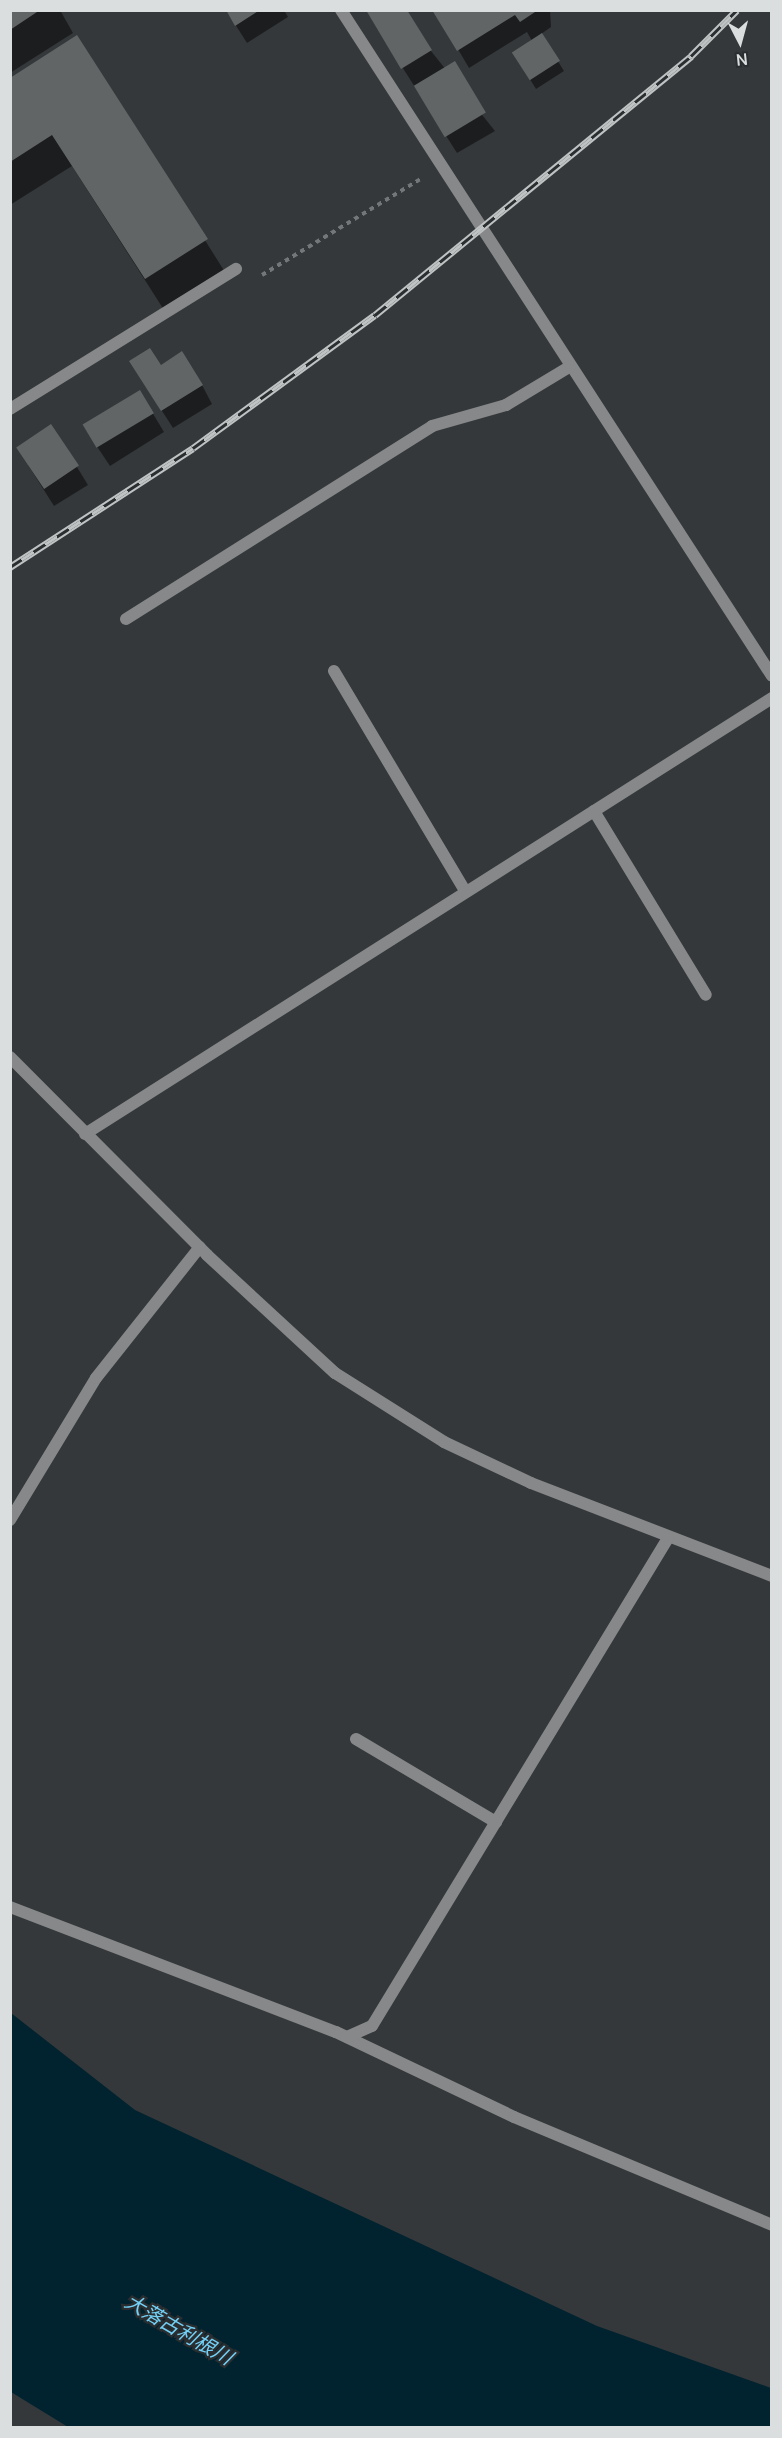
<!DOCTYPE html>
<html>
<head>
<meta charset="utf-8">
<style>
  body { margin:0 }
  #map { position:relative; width:782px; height:2438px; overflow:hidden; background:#35383a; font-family:Manrope,"Noto Sans JP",sans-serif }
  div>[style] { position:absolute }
  .water>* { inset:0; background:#01232f }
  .shadow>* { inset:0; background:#0007 }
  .building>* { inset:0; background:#616566; transform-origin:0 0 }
  .path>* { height:4px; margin-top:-2px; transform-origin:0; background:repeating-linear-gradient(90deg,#747779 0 4.5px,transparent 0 9px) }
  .lane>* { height:12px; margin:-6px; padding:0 6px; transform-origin:6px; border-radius:6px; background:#868889 }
  .street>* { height:12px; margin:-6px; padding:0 6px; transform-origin:6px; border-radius:6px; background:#868889 }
  .rail>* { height:7px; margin-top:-3.5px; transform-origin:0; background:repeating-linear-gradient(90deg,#2b2e30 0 14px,#c0c3c4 0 28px); box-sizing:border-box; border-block:2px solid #c0c3c4 }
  span { translate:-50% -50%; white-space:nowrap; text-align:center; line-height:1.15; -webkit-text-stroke:4.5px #2b2e30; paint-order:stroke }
  .water-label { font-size:20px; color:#72d1f7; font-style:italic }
  .frame { position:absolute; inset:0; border:12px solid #dbdedf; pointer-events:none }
  .north { position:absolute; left:710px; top:12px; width:60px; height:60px; -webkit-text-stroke:4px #2b2e30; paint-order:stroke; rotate:174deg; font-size:16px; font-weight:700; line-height:24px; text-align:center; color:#dbdedf }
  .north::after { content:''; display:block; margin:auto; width:21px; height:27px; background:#dbdedf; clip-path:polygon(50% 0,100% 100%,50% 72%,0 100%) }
</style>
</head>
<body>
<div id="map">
  <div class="water">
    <i style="clip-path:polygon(11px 2013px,135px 2110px,597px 2326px,771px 2388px,771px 2427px,68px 2427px,11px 2392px)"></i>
  </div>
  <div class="shadow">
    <i style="clip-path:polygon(10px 10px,60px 10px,73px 33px,10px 73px)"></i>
    <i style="clip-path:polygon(226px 10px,284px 10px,288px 17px,247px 43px)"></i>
    <i style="clip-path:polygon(435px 10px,550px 10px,551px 27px,541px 34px,564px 71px,536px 89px,513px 52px,532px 41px,527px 32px,469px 68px)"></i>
    <i style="clip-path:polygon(376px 26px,431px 51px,495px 131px,457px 153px)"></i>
    <i style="clip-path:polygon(77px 37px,225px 272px,164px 310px,72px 166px,10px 205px,10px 80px)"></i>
    <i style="clip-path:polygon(160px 367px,202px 385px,212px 404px,173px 428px,142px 380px)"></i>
    <i style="clip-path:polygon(140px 392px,164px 432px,110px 466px,96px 445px)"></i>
    <i style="clip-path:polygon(28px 465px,77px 467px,88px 485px,54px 506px)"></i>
  </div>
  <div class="building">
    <i style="clip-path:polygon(10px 10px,40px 10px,10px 30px)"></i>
    <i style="clip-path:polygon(226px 10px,260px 10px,235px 26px)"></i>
    <i style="clip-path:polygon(366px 10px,407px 10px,432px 50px,401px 69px)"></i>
    <i style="clip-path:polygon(432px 10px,538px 10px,520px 22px,515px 15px,457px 51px)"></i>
    <i style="left:542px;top:33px;width:33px;height:36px;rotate:57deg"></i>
    <i style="clip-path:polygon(77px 35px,208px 239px,145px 279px,52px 135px,10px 162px,10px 78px)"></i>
    <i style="left:455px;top:61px;width:60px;height:48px;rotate:59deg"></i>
    <i style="clip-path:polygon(150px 348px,161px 365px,182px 351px,203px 385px,161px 411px,129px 361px)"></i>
    <i style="left:140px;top:390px;width:27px;height:67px;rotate:59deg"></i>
    <i style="left:51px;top:424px;width:50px;height:42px;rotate:56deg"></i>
  </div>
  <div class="path">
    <i style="left:262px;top:275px;width:187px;rotate:-31.2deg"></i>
  </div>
  <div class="lane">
    <i style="left:334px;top:671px;width:257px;rotate:59.2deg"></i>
    <i style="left:594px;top:811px;width:215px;rotate:58.7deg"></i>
  </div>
  <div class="street">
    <i style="left:341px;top:10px;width:793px;rotate:57.09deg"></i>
    <i style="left:10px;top:409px;width:266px;rotate:-31.8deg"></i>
    <i style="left:126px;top:619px;width:362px;rotate:-32.2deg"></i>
    <i style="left:432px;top:426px;width:77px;rotate:-15.8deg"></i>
    <i style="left:506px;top:405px;width:74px;rotate:-31.1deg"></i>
    <i style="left:10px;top:1057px;width:279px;rotate:45.1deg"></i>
    <i style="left:207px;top:1255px;width:174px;rotate:42.7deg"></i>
    <i style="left:335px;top:1373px;width:129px;rotate:32.3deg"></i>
    <i style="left:444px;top:1442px;width:96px;rotate:25.2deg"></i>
    <i style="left:531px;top:1483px;width:258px;rotate:21.1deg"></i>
    <i style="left:85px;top:1134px;width:814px;rotate:-32.4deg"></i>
    <i style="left:10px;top:1520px;width:166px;rotate:-58.8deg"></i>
    <i style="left:96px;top:1378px;width:167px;rotate:-51.6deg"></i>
    <i style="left:356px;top:1739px;width:163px;rotate:30.7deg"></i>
    <i style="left:10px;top:1907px;width:349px;rotate:21deg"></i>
    <i style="left:336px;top:2032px;width:197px;rotate:25.5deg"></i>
    <i style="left:514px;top:2117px;width:280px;rotate:22.7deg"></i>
    <i style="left:347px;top:2037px;width:27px;rotate:-24deg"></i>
    <i style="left:372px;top:2026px;width:571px;rotate:-58.76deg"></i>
  </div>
  <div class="rail">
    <i style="left:10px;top:567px;width:218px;rotate:-33deg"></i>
    <i style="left:193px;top:448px;width:225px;rotate:-36.2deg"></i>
    <i style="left:375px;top:315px;width:409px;rotate:-39.3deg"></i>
    <i style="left:691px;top:56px;width:65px;rotate:-45deg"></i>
  </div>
  <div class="water-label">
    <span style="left:179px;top:2329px;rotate:30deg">大落古利根川</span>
  </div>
  <div class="frame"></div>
  <div class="north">N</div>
</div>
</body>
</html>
